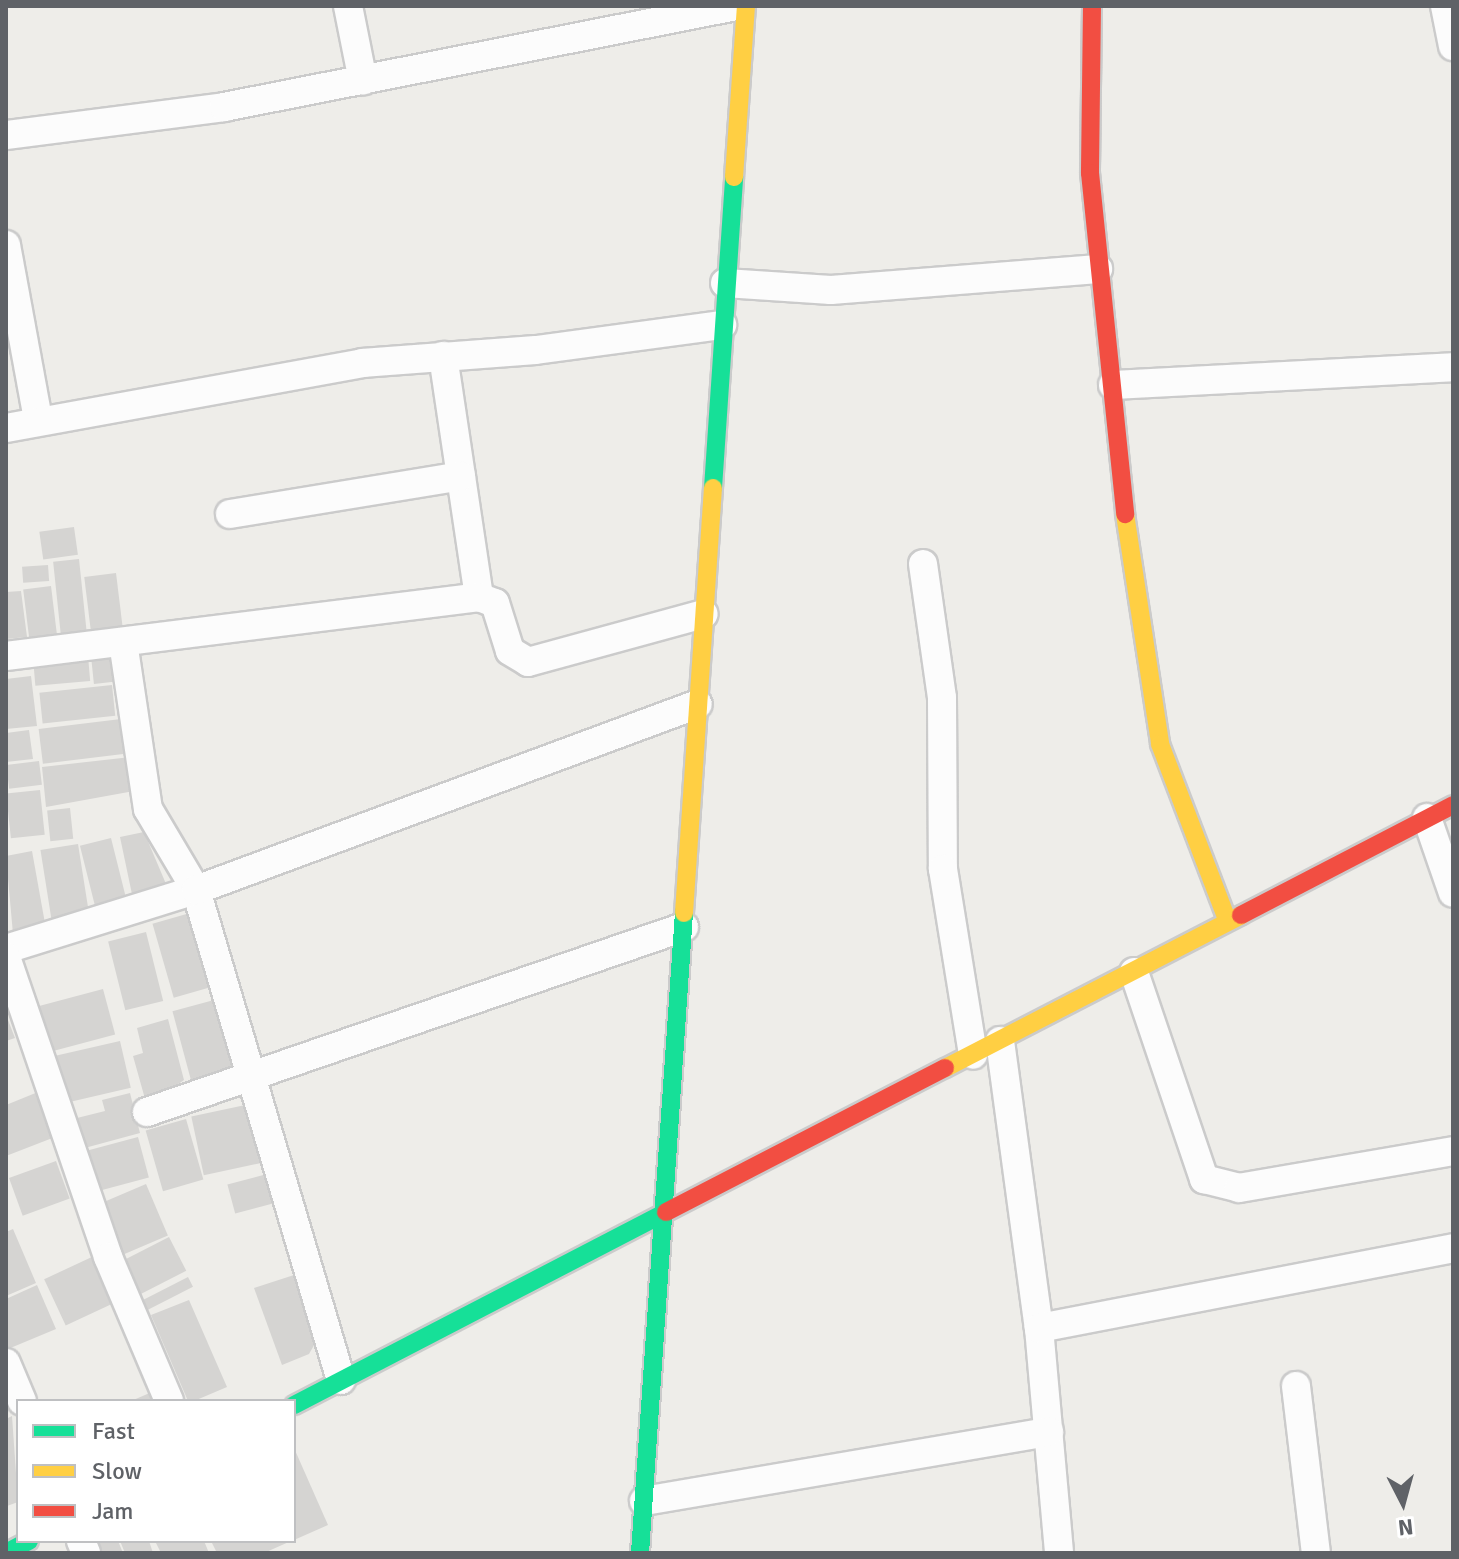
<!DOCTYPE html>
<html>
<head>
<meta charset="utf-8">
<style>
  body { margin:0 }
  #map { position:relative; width:1459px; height:1559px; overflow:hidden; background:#eeede9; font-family:Signika,sans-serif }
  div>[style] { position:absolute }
  .building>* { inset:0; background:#d5d4d2; transform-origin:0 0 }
  .roads { filter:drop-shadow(2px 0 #cbcbcb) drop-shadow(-2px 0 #cbcbcb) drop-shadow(0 2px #cbcbcb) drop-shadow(0 -2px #cbcbcb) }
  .street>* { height:28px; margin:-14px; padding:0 14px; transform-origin:14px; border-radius:14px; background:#fcfcfc }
  .fast>* { height:18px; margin:-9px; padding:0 9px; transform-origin:9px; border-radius:9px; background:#16e098 }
  .slow>* { height:18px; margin:-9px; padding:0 9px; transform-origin:9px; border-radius:9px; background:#ffcf43 }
  .jam>* { height:18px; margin:-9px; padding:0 9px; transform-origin:9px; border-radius:9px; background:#f24e42 }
  span { translate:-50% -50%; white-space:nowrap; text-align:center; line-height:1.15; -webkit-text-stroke:6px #fff; paint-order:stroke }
  .frame { position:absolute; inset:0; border:8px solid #5f6267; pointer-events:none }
  .legend { position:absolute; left:16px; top:1399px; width:280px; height:144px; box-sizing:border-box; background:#fff; border:2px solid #bfc0c2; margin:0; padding:10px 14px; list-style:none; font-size:24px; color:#5f6267 }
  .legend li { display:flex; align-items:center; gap:16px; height:40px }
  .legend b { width:40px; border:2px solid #bfc0c2 }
  .north { position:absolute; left:1363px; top:1463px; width:80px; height:80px; -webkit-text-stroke:6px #fff; paint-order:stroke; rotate:174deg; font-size:22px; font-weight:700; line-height:32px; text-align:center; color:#5f6267 }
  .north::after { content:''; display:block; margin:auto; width:28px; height:36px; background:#5f6267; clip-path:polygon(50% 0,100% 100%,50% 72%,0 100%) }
</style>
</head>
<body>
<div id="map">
  <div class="building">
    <i style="left:74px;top:527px;width:28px;height:35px;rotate:82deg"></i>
    <i style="left:79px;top:559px;width:72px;height:26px;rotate:84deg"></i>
    <i style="left:48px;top:565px;width:16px;height:26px;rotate:86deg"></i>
    <i style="left:116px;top:573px;width:55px;height:32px;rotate:83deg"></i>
    <i style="left:51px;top:586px;width:50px;height:28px;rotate:83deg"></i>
    <i style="clip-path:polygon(21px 591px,27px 637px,6px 639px,6px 592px)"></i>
    <i style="left:111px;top:655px;width:27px;height:20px;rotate:84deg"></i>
    <i style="left:88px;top:656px;width:25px;height:55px;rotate:85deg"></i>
    <i style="clip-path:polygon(31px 676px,37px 726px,6px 729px,6px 679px)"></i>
    <i style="left:112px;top:685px;width:31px;height:73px;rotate:84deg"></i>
    <i style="left:121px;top:719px;width:35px;height:83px;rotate:83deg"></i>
    <i style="clip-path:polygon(29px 730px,33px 759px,6px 762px,6px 733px)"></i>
    <i style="clip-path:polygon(131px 757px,134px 791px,46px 807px,42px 767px)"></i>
    <i style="left:39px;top:761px;width:24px;height:33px;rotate:83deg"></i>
    <i style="left:40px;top:790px;width:45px;height:34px;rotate:84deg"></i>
    <i style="left:70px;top:808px;width:31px;height:23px;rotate:84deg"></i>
    <i style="clip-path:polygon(144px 832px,169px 891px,133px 899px,120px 837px)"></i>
    <i style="left:111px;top:838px;width:65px;height:32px;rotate:76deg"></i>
    <i style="left:78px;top:844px;width:73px;height:38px;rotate:81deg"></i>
    <i style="clip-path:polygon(32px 851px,46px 929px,13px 934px,6px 856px)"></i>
    <i style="left:190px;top:913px;width:77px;height:39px;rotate:74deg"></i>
    <i style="left:146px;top:932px;width:71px;height:39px;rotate:76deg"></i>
    <i style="left:103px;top:989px;width:47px;height:69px;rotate:75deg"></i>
    <i style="left:214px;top:1000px;width:76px;height:43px;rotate:75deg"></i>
    <i style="clip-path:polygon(6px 1015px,15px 1038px,6px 1041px)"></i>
    <i style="clip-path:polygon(168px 1019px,184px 1080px,147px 1106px,133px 1056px,143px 1053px,137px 1028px)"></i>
    <i style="left:120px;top:1041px;width:48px;height:65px;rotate:77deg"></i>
    <i style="clip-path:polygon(38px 1092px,55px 1137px,6px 1156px,6px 1105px)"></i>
    <i style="clip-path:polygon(130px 1093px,140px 1133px,81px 1149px,73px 1119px,105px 1111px,102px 1100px)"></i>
    <i style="left:250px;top:1104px;width:60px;height:60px;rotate:78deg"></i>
    <i style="left:186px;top:1119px;width:63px;height:42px;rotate:74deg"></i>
    <i style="left:138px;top:1137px;width:42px;height:58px;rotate:75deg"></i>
    <i style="left:56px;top:1161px;width:40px;height:50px;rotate:70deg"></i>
    <i style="left:267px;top:1174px;width:30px;height:41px;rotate:75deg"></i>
    <i style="left:146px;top:1184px;width:56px;height:56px;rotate:67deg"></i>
    <i style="clip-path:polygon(13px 1229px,36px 1283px,6px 1296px,6px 1232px)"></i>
    <i style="left:169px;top:1237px;width:38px;height:57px;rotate:63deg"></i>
    <i style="left:94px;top:1256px;width:51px;height:55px;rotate:65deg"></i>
    <i style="clip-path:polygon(294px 1275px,317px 1340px,309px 1354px,282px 1365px,254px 1288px)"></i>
    <i style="left:188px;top:1277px;width:11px;height:56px;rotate:63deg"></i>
    <i style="clip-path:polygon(37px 1285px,56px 1329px,8px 1349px,6px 1299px)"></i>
    <i style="clip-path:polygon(189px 1300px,227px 1387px,194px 1401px,188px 1401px,151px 1315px)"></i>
    <i style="clip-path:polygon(152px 1392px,155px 1401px,131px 1401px)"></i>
    <i style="clip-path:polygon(12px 1416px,18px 1502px,7px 1506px,6px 1419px)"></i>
    <i style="clip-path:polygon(294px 1448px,328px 1525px,294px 1540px)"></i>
    <i style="clip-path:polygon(92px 1541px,118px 1541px,123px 1553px,97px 1553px)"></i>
    <i style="clip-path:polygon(120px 1541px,149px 1541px,153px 1553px,125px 1553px)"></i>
    <i style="clip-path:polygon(155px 1541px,204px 1541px,209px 1553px,161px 1553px)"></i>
    <i style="clip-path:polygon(211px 1541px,291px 1541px,264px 1553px,217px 1553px)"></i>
  </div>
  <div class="roads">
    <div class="street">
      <i style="left:348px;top:6px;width:76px;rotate:78.7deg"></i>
      <i style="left:1445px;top:6px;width:41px;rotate:78.7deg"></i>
      <i style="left:6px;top:135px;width:220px;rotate:-7.3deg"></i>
      <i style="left:224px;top:107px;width:522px;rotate:-11.16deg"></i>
      <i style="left:6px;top:245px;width:178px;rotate:79.6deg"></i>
      <i style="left:725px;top:283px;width:106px;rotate:3.8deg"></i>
      <i style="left:831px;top:290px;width:268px;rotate:-4.5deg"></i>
      <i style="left:443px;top:356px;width:244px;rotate:81.5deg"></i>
      <i style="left:1113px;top:385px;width:340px;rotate:-3deg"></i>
      <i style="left:6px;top:428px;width:362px;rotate:-10.3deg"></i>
      <i style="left:362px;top:363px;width:174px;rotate:-4.3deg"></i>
      <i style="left:536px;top:350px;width:188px;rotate:-7.7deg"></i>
      <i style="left:230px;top:514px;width:234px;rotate:-9.3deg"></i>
      <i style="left:923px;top:564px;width:135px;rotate:81.9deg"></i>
      <i style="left:942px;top:698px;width:171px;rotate:89.7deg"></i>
      <i style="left:943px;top:869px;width:188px;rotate:80.8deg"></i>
      <i style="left:123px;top:642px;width:169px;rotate:81.5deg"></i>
      <i style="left:148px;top:809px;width:94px;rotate:59.3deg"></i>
      <i style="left:196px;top:890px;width:511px;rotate:73.52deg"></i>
      <i style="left:6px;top:656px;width:477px;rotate:-7.1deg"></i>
      <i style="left:479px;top:597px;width:17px;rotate:21deg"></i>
      <i style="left:495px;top:603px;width:50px;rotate:72.6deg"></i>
      <i style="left:510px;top:651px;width:21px;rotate:31deg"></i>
      <i style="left:528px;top:662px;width:182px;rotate:-15.3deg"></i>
      <i style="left:1427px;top:818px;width:79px;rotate:70.9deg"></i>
      <i style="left:6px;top:949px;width:199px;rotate:-17.3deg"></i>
      <i style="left:196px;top:890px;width:535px;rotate:-20.33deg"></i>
      <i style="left:6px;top:957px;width:317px;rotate:71.2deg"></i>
      <i style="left:108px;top:1257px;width:156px;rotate:67deg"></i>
      <i style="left:1134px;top:972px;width:219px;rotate:71.3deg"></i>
      <i style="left:1204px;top:1179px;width:36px;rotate:14deg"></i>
      <i style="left:1239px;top:1188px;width:217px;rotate:-9.8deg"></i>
      <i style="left:1000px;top:1041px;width:290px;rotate:82.3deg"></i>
      <i style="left:1039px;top:1328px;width:226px;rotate:84.9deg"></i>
      <i style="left:147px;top:1112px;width:568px;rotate:-19.01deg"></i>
      <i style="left:1039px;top:1328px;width:422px;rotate:-10.9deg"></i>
      <i style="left:6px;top:1363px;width:41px;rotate:67.2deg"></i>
      <i style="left:1296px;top:1386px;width:168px;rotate:83.2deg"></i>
      <i style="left:644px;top:1501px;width:411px;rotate:-9.7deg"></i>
      <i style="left:81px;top:1541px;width:13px;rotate:67deg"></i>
    </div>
    <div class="fast">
      <i style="left:713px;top:488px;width:312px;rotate:-86.1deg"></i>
      <i style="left:294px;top:1405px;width:419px;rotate:-27.4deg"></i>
      <i style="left:6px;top:1553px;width:26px;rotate:-28deg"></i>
      <i style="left:640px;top:1553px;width:642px;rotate:-86.07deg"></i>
    </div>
    <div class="slow">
      <i style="left:734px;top:177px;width:171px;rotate:-86deg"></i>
      <i style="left:1125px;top:514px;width:233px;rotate:81.3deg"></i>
      <i style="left:1160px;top:744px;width:187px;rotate:69.1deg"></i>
      <i style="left:684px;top:913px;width:426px;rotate:-86.1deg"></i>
      <i style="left:945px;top:1068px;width:333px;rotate:-27.3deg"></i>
    </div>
    <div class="jam">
      <i style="left:1092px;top:6px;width:167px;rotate:90.7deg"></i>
      <i style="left:1090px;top:173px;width:343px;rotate:84.1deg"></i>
      <i style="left:1241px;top:915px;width:239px;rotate:-27.4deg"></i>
      <i style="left:666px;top:1212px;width:314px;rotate:-27.3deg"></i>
    </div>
  </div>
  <div class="frame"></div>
  <ul class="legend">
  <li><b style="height:10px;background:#16e098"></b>Fast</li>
  <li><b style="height:10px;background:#ffcf43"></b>Slow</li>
  <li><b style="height:10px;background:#f24e42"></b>Jam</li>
  </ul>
  <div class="north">N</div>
</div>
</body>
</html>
